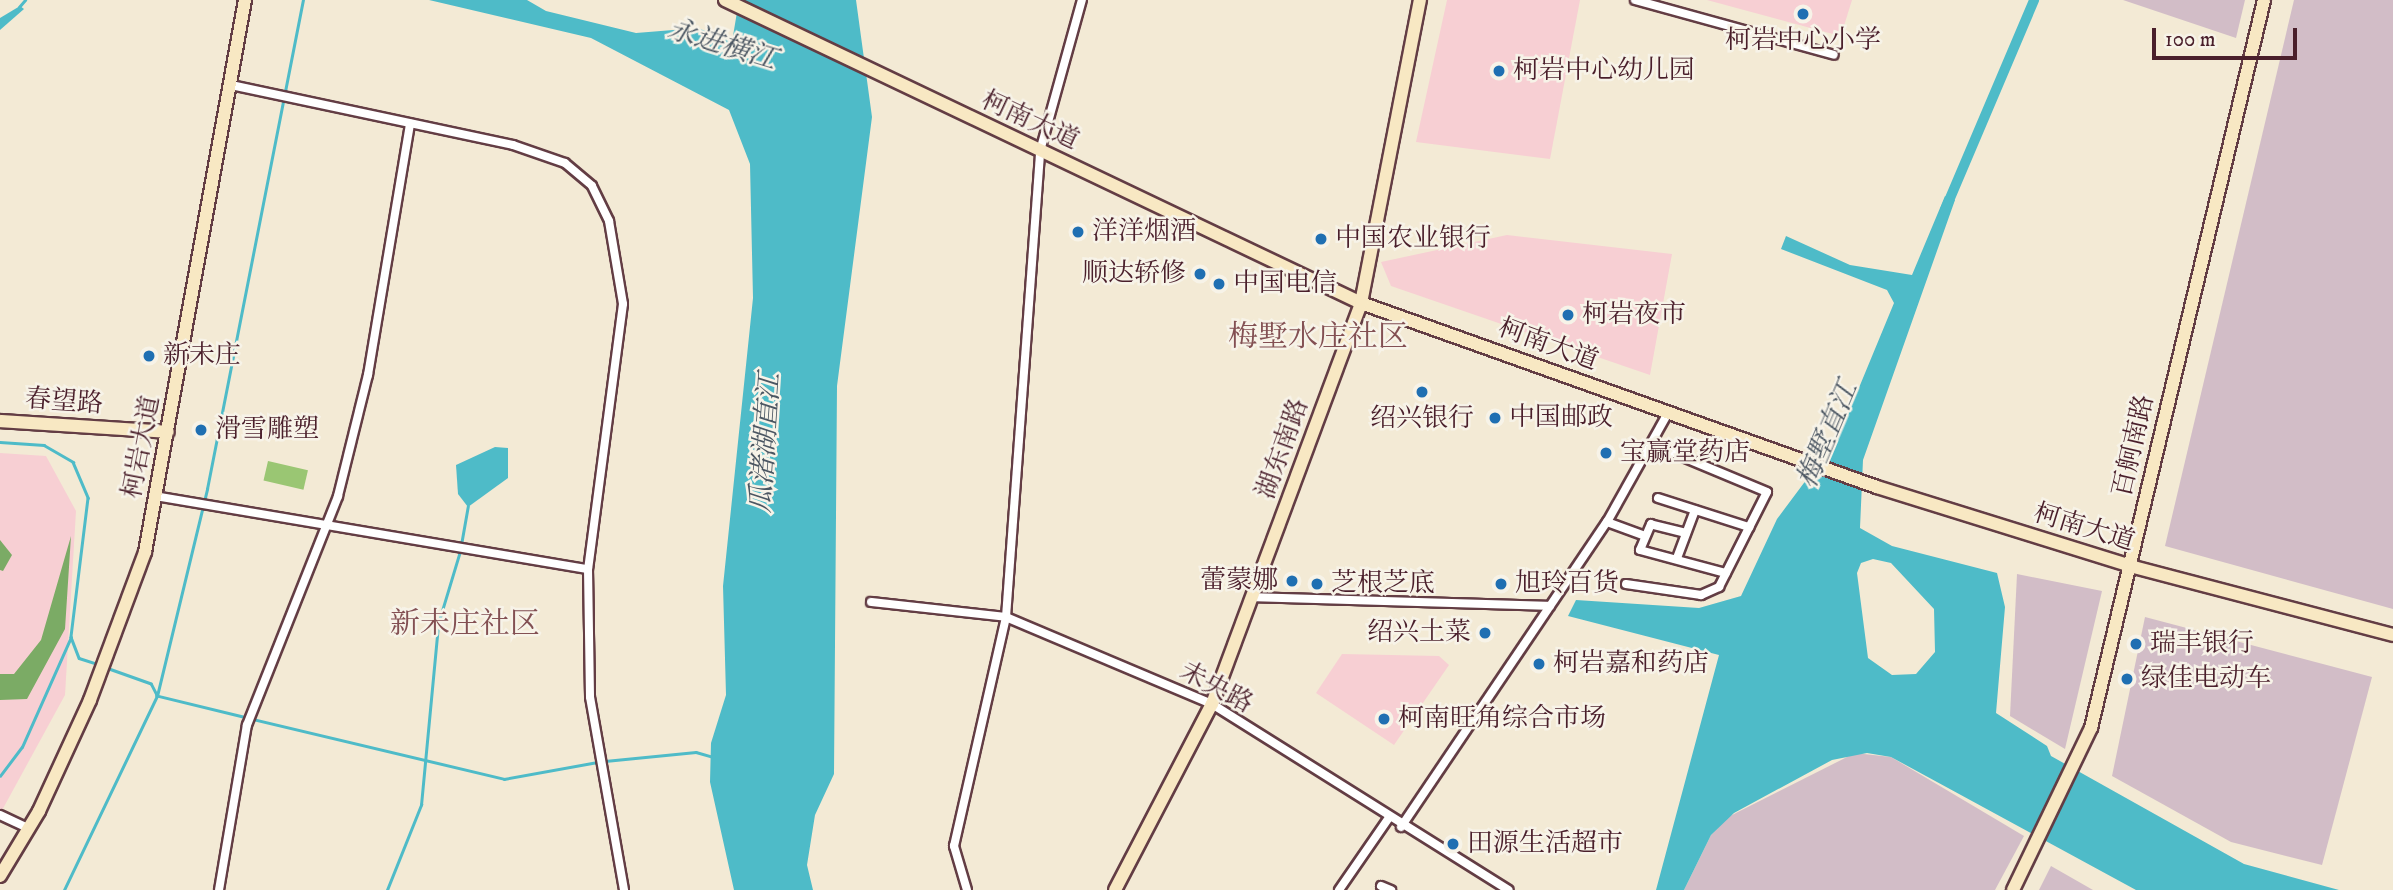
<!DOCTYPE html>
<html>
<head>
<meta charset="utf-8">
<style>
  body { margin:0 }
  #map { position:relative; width:2393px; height:890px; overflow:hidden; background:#f3ead5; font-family:"IM FELL DW Pica","Noto Serif SC",serif }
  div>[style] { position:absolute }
  .built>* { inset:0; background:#f7cfd3 }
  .industrial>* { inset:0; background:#d2bdc7 }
  .green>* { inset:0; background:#9ac673; transform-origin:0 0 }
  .forest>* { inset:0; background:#7bab65 }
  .water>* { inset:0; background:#4ebbc8 }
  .stream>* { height:2.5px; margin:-1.25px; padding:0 1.25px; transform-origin:1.25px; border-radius:1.25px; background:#4ebbc8 }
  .canal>* { height:10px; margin:-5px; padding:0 5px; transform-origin:5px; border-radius:5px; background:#4ebbc8 }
  .roads { filter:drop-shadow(2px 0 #633d44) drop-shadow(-2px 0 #633d44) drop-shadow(0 2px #633d44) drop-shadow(0 -2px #633d44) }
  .street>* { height:8px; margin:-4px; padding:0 4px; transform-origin:4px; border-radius:4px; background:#fff }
  .secondary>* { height:12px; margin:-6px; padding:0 6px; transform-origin:6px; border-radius:6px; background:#f8e8c3 }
  .dots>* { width:19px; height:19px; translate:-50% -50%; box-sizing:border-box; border:4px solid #f7f3e8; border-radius:50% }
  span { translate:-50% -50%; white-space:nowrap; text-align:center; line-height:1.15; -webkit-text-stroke:5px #f7f3e8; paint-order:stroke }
  .poi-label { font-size:26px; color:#4a1f2b }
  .left { translate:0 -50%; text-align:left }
  .right { translate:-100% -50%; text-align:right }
  .street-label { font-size:26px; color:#4a1f2b }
  .water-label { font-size:28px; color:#4b5662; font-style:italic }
  .quarter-label { font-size:30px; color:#835053 }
  .scale { position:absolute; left:2152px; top:28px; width:145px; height:32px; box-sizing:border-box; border:4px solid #4a1f2b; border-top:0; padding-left:9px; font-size:21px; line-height:24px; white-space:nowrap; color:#4a1f2b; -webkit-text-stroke:5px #f7f3e8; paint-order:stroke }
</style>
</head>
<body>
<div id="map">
  <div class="built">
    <i style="clip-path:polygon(1447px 0,1580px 0,1550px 159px,1416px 142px)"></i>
    <i style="clip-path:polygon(1707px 0,1852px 0,1843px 29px,1833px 34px)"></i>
    <i style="clip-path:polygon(1507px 235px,1672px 254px,1650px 375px,1391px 286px,1381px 262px)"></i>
    <i style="clip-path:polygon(0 453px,46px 456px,76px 511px,65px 695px,0 814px)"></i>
    <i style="clip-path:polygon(1342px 654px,1439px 656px,1449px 665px,1394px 745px,1316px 693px)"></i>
  </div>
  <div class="industrial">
    <i style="clip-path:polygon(2123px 0,2245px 0,2236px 38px)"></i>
    <i style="clip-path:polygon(2294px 0,2393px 0,2393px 609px,2165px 546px)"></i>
    <i style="clip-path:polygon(2017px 574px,2102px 591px,2065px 749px,2010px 716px)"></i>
    <i style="clip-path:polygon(2145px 617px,2372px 677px,2322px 865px,2231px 842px,2112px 776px)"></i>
    <i style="clip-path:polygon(1855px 753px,1891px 757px,2024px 836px,1995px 890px,1684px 890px,1711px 835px,1728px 817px)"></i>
    <i style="clip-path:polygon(2051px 866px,2093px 890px,2039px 890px)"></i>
  </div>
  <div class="green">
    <i style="left:268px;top:461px;width:41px;height:20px;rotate:13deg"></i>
  </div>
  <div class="forest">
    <i style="clip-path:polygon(71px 536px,65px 629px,27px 699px,0 700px,0 674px,14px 674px,41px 640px)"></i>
    <i style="clip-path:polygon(0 540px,12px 555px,3px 571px,0 570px)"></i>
  </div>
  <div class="water">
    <i style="clip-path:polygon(429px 0,527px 0,546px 11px,636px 33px,698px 28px,732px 42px,739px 0,856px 0,872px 117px,837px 386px,834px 774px,815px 815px,807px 865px,813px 890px,734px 890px,710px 782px,711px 743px,726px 695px,723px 586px,753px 298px,750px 164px,729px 110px,591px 38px)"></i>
    <i style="clip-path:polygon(20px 6px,24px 9px,0 30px,0 18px)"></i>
    <i style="clip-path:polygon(evenodd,1945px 196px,1955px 200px,1863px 460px,1860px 528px,1892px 546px,1997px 573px,2005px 607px,1996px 713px,2047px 746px,2051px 756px,2244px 864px,2339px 890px,2136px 890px,1891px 757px,1867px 753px,1832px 760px,1734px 813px,1711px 835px,1684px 890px,1656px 890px,1719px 655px,1568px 616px,1576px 600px,1699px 608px,1741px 596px,1777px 519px,1839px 436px,1894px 303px,1887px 290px,1781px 249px,1786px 236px,1850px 265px,1912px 275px,1945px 196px,1873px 559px,1891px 563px,1934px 609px,1935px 652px,1916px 674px,1892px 675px,1868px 658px,1857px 573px,1861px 563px,1873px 559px)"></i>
    <i style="clip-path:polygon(495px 447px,508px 448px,508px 478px,468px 507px,458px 494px,456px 465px)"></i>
  </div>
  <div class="stream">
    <i style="left:19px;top:7px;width:9px;rotate:-49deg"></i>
    <i style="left:0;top:442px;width:44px;rotate:3.9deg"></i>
    <i style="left:44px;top:445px;width:34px;rotate:30deg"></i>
    <i style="left:73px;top:462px;width:39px;rotate:67deg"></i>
    <i style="left:88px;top:498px;width:140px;rotate:97deg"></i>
    <i style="left:71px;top:637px;width:22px;rotate:69deg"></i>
    <i style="left:79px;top:658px;width:22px;rotate:18deg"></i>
    <i style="left:461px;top:545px;width:39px;rotate:-80deg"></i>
    <i style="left:247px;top:718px;width:93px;rotate:-166.3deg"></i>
    <i style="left:157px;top:696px;width:213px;rotate:-76.4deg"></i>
    <i style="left:207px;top:489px;width:498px;rotate:-78.9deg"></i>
    <i style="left:253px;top:719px;width:258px;rotate:13.4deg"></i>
    <i style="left:504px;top:779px;width:96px;rotate:-10.3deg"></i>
    <i style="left:605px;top:761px;width:91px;rotate:-5.6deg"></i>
    <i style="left:696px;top:752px;width:18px;rotate:16deg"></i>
    <i style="left:0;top:776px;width:36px;rotate:-53deg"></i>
    <i style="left:22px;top:747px;width:120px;rotate:-66deg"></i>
    <i style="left:64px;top:890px;width:215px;rotate:-64.4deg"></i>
    <i style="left:157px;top:696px;width:13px;rotate:-117deg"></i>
    <i style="left:151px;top:684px;width:48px;rotate:-160.4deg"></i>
    <i style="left:387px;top:890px;width:92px;rotate:-68.2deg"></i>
    <i style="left:421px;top:805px;width:182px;rotate:-84.6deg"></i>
    <i style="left:438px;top:624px;width:76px;rotate:-73.2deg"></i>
  </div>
  <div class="canal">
    <i style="left:1945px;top:210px;width:228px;rotate:-67deg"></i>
  </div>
  <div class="roads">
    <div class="street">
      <i style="left:1635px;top:0;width:206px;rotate:15.4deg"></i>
      <i style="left:231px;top:85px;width:288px;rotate:12deg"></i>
      <i style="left:513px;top:145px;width:55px;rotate:19.1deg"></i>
      <i style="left:565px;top:163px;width:35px;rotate:40deg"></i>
      <i style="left:592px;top:186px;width:39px;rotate:64deg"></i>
      <i style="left:609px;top:221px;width:84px;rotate:80.4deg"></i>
      <i style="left:623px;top:304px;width:267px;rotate:97.5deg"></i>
      <i style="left:588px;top:569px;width:128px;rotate:89.1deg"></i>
      <i style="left:590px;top:697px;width:196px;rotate:80deg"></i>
      <i style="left:155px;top:496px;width:439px;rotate:9.6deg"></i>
      <i style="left:1658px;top:498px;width:96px;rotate:17.7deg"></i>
      <i style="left:1607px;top:522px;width:40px;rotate:20.2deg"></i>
      <i style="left:1686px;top:533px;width:36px;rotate:-166deg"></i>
      <i style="left:1651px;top:524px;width:28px;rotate:113deg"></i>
      <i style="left:1640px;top:550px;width:89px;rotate:15deg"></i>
      <i style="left:1677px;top:558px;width:51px;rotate:-69.4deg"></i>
      <i style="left:1626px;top:584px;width:76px;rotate:8.3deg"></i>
      <i style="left:1701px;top:595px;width:20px;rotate:-24deg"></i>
      <i style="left:1719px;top:587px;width:106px;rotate:-63.2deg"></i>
      <i style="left:1767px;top:492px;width:104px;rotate:-157.4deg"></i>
      <i style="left:1252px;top:597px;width:298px;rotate:1.7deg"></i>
      <i style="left:871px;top:602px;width:136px;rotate:6.3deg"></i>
      <i style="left:1006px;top:617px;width:224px;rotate:22.9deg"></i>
      <i style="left:1212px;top:704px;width:350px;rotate:32.1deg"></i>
      <i style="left:0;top:815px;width:31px;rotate:25deg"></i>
      <i style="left:1401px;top:827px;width:368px;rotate:-56deg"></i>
      <i style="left:1607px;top:522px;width:125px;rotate:-60.8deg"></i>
      <i style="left:1381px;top:886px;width:11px;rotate:22deg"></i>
      <i style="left:219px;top:890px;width:167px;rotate:-80.4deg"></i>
      <i style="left:247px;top:725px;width:246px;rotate:-68.3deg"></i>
      <i style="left:338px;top:496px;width:125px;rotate:-76.1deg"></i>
      <i style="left:368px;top:375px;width:255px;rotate:-80.5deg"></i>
      <i style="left:967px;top:890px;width:46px;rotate:-106.5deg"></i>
      <i style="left:954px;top:846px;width:235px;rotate:-77.2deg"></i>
      <i style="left:1006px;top:617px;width:467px;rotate:-85.8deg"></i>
      <i style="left:1040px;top:151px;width:157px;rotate:-74.5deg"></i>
      <i style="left:1339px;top:890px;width:86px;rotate:-55.4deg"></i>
    </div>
    <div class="secondary">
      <i style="left:725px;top:0;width:704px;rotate:25.47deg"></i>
      <i style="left:1361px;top:303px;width:548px;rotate:19.63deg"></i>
      <i style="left:1877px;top:487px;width:265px;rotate:17.3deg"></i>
      <i style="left:2130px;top:566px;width:272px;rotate:14.7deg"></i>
      <i style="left:0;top:421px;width:168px;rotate:3.7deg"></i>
      <i style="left:0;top:876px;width:76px;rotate:-59deg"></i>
      <i style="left:39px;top:811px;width:122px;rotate:-65.3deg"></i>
      <i style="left:90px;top:700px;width:158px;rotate:-69.6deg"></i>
      <i style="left:145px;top:552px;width:561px;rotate:-79.73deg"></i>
      <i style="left:1115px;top:890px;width:210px;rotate:-62.5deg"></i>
      <i style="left:1212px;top:704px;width:428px;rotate:-69.6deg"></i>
      <i style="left:1361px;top:303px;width:309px;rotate:-79deg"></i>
      <i style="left:2013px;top:890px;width:180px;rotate:-64.3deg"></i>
      <i style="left:2091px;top:728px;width:748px;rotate:-76.63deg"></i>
    </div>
  </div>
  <div class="dots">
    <i style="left:1803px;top:14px;background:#1f6fb2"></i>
    <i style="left:1499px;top:71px;background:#1f6fb2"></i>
    <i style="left:1078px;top:232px;background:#1f6fb2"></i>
    <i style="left:1321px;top:239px;background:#1f6fb2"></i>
    <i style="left:1200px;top:274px;background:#1f6fb2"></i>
    <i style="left:1219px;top:284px;background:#1f6fb2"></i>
    <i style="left:1568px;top:315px;background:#1f6fb2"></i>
    <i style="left:149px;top:356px;background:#1f6fb2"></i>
    <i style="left:1422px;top:392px;background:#1f6fb2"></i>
    <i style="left:1495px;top:418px;background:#1f6fb2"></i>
    <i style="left:201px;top:430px;background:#1f6fb2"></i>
    <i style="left:1606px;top:453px;background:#1f6fb2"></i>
    <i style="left:1292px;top:581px;background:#1f6fb2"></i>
    <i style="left:1317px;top:584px;background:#1f6fb2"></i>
    <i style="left:1501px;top:584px;background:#1f6fb2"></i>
    <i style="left:1485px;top:633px;background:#1f6fb2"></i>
    <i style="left:2136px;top:644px;background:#1f6fb2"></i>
    <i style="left:1539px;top:664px;background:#1f6fb2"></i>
    <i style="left:2127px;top:679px;background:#1f6fb2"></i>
    <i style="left:1384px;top:719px;background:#1f6fb2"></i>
    <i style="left:1453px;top:844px;background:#1f6fb2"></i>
  </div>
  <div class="poi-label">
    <span style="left:1803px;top:41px">柯岩中心小学</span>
    <span class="left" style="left:1513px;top:71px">柯岩中心幼儿园</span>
    <span class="left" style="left:1092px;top:232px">洋洋烟酒</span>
    <span class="left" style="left:1335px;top:239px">中国农业银行</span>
    <span class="right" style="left:1186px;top:274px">顺达轿修</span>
    <span class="left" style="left:1233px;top:284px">中国电信</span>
    <span class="left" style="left:1582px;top:315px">柯岩夜市</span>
    <span class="left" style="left:163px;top:356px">新未庄</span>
    <span class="left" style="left:1509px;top:418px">中国邮政</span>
    <span style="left:1422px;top:419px">绍兴银行</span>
    <span class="left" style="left:215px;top:430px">滑雪雕塑</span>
    <span class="left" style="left:1620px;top:453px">宝赢堂药店</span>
    <span class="right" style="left:1278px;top:581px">蕾蒙娜</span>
    <span class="left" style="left:1331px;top:584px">芝根芝底</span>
    <span class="left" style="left:1515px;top:584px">旭玲百货</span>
    <span class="right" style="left:1471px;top:633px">绍兴土菜</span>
    <span class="left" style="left:2150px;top:644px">瑞丰银行</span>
    <span class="left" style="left:1553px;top:664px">柯岩嘉和药店</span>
    <span class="left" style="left:2141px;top:679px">绿佳电动车</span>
    <span class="left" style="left:1398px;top:719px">柯南旺角综合市场</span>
    <span class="left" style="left:1467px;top:844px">田源生活超市</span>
  </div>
  <div class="street-label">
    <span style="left:1030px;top:121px;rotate:25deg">柯南大道</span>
    <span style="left:1548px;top:345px;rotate:20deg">柯南大道</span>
    <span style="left:64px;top:402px;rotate:4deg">春望路</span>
    <span style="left:2134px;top:446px;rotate:-77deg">百舸南路</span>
    <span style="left:142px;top:447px;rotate:-79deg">柯岩大道</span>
    <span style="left:1283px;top:449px;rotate:-70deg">湖东南路</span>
    <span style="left:2084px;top:528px;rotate:17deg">柯南大道</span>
    <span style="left:1216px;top:688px;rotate:28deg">未央路</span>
  </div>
  <div class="water-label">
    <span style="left:722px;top:45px;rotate:17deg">永进横江</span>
    <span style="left:1828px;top:435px;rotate:-67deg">梅墅直江</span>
    <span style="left:766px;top:443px;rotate:-86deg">瓜渚湖直江</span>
  </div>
  <div class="quarter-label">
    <span style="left:1318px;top:338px">梅墅水庄社区</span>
    <span style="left:465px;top:625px">新未庄社区</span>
  </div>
  <div class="scale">100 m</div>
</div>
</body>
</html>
